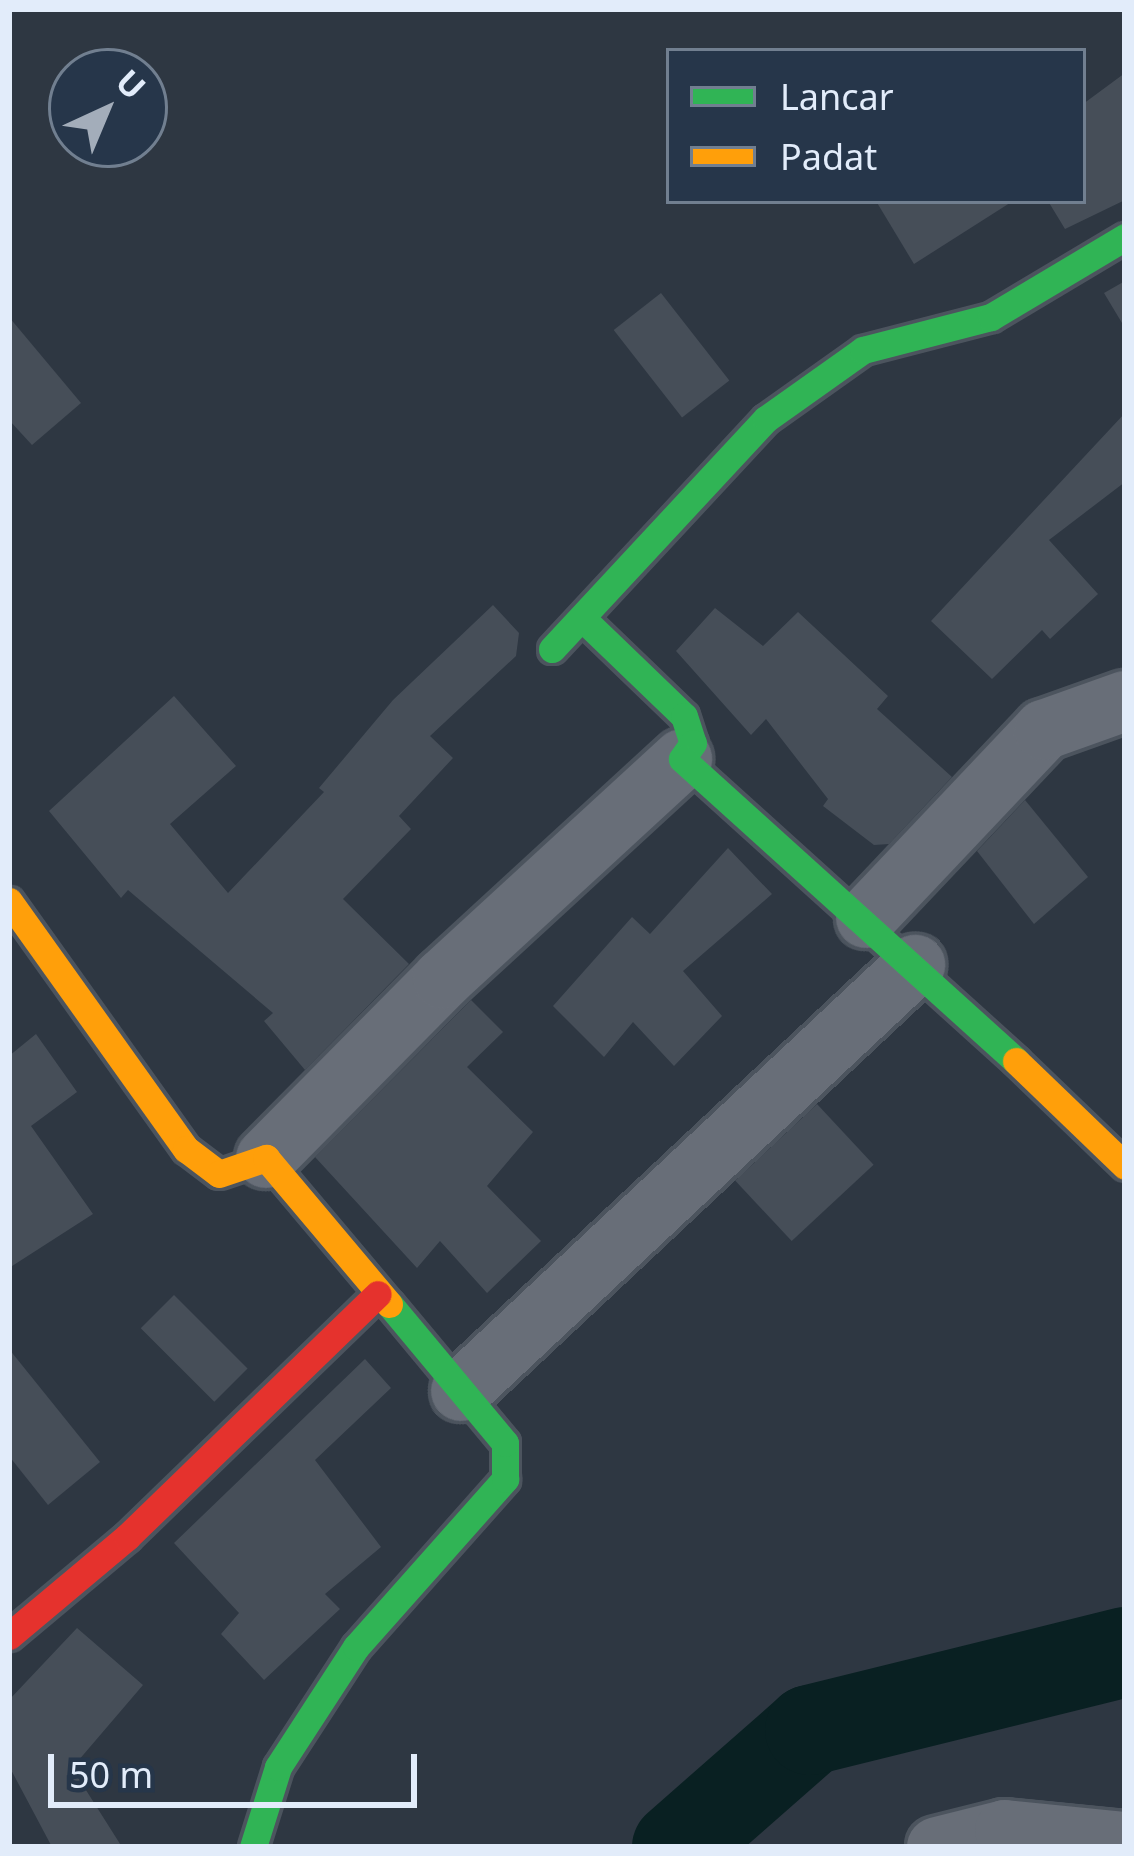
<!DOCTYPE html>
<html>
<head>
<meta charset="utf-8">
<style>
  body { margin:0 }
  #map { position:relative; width:1134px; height:1856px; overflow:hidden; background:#2e3742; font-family:"Noto Sans",sans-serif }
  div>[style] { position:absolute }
  .river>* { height:90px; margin:-45px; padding:0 45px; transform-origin:45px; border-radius:45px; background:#092022 }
  .building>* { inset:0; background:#464e58; transform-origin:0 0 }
  .roads { filter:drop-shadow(3px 0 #4c545e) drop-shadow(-3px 0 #4c545e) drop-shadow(0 3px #4c545e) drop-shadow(0 -3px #4c545e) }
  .street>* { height:60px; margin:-30px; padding:0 30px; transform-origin:30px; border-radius:30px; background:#686e78 }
  .fast>* { height:27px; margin:-13.5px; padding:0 13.5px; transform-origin:13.5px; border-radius:13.5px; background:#30b455 }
  .slow>* { height:27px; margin:-13.5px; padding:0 13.5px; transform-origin:13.5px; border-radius:13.5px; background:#ff9f0a }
  .jam>* { height:27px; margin:-13.5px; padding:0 13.5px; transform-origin:13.5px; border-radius:13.5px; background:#e5322d }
  span { translate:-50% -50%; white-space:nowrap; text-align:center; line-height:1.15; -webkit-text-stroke:12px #26364a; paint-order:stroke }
  .frame { position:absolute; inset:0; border:12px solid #e2ecfa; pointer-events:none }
  .legend { position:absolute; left:666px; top:48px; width:420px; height:156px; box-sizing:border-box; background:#26364a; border:3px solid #717f90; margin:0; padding:15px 21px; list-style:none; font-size:36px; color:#e2ecfa }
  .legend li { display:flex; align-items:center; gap:24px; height:60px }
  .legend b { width:60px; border:3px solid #717f90 }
  .north { position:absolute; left:48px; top:48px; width:120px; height:120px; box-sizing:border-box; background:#26364a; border:3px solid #717f90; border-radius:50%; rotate:44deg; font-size:33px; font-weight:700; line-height:48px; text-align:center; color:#e2ecfa }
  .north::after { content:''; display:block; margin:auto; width:42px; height:54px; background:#a3adba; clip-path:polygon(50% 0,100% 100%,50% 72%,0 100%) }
  .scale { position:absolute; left:48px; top:1754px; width:369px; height:54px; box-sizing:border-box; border:6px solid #e2ecfa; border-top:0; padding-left:15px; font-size:36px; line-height:42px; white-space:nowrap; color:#e2ecfa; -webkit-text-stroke:9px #26364a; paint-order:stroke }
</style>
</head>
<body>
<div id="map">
  <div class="river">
    <i style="left:677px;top:1847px;width:177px;rotate:-41.3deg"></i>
    <i style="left:810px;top:1730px;width:325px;rotate:-13.9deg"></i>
  </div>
  <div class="building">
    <i style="clip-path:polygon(1125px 73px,1125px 200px,1065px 229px,1048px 201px,1083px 201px,1083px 104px)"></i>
    <i style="clip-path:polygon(876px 201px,1013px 201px,914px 264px)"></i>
    <i style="clip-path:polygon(1125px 281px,1125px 328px,1104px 293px)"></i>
    <i style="left:661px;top:293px;width:111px;height:60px;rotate:52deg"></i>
    <i style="clip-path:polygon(9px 317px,81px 403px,32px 445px,9px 420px)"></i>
    <i style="clip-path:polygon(1125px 413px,1125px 482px,1049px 540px,1098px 594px,1050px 639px,1042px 630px,992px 679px,931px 621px)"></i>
    <i style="clip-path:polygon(493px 605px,519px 633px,516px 656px,430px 736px,453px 758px,399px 816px,411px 829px,343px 899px,409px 964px,305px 1070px,264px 1021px,273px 1013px,128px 890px,121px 898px,49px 811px,174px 696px,236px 766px,170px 824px,228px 893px,324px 792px,319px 788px,393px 700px)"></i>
    <i style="clip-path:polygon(715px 608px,763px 646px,798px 612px,888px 696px,877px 709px,952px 777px,889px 844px,874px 845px,823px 806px,828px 799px,766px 719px,751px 735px,676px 651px)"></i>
    <i style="clip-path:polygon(1025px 800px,1088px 877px,1034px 924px,977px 851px)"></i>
    <i style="clip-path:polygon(728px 848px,772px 894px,683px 971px,722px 1016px,674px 1066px,633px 1022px,604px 1057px,553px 1006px,632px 917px,650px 934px)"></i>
    <i style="clip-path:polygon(471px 1000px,503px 1032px,467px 1067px,533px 1132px,487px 1186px,541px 1241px,487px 1293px,440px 1241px,417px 1268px,315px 1157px)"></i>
    <i style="clip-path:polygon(36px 1034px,77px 1092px,31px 1126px,93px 1214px,9px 1268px,9px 1056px)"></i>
    <i style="left:817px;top:1104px;width:83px;height:112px;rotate:47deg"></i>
    <i style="left:174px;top:1295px;width:104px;height:47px;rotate:45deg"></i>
    <i style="clip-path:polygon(9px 1349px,100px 1462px,48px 1505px,9px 1456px)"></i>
    <i style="clip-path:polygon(365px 1359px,391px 1388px,315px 1460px,381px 1547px,325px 1594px,340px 1609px,264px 1680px,221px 1634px,239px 1613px,174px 1543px)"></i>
    <i style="clip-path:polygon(77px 1628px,143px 1685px,72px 1768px,122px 1847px,52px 1847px,9px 1766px,9px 1700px)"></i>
  </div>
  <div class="roads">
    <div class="street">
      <i style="left:866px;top:918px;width:259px;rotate:-46.6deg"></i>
      <i style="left:1044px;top:730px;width:86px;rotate:-19.7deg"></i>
      <i style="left:266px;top:1158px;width:252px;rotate:-45.3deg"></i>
      <i style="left:443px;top:979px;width:325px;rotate:-42.6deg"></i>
      <i style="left:461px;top:1391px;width:623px;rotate:-43.18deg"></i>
      <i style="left:937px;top:1847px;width:70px;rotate:-14deg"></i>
      <i style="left:1005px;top:1830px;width:121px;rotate:5.7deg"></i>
    </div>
    <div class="fast">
      <i style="left:582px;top:618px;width:141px;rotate:43.9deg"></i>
      <i style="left:684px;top:716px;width:28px;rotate:72deg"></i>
      <i style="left:693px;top:743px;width:19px;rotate:125deg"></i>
      <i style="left:682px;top:759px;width:450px;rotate:42.1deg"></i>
      <i style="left:552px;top:649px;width:314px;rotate:-47.1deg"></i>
      <i style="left:766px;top:419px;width:119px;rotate:-35.4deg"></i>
      <i style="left:863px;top:350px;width:132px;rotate:-14.5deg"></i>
      <i style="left:991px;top:317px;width:156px;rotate:-30.8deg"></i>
      <i style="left:253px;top:1847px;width:84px;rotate:-72.6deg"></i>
      <i style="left:278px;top:1767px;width:143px;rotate:-57deg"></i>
      <i style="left:356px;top:1647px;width:225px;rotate:-48.4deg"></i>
      <i style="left:505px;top:1479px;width:36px;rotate:-90deg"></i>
      <i style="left:505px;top:1443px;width:181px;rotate:-129.8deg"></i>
    </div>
    <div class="slow">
      <i style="left:9px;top:901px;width:305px;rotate:54.5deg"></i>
      <i style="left:186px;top:1149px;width:41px;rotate:37.1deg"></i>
      <i style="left:219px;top:1174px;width:50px;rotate:-18.8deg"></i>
      <i style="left:266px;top:1158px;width:191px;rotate:49.9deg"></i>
      <i style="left:1016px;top:1061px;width:151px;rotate:43.9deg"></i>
    </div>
    <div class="jam">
      <i style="left:9px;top:1636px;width:154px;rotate:-40deg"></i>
      <i style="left:127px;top:1537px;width:349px;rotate:-44.1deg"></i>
    </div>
  </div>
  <div class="frame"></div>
  <ul class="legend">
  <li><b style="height:15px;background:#30b455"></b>Lancar</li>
  <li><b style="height:15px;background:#ff9f0a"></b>Padat</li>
  </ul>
  <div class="north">U</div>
  <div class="scale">50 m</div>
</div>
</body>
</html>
